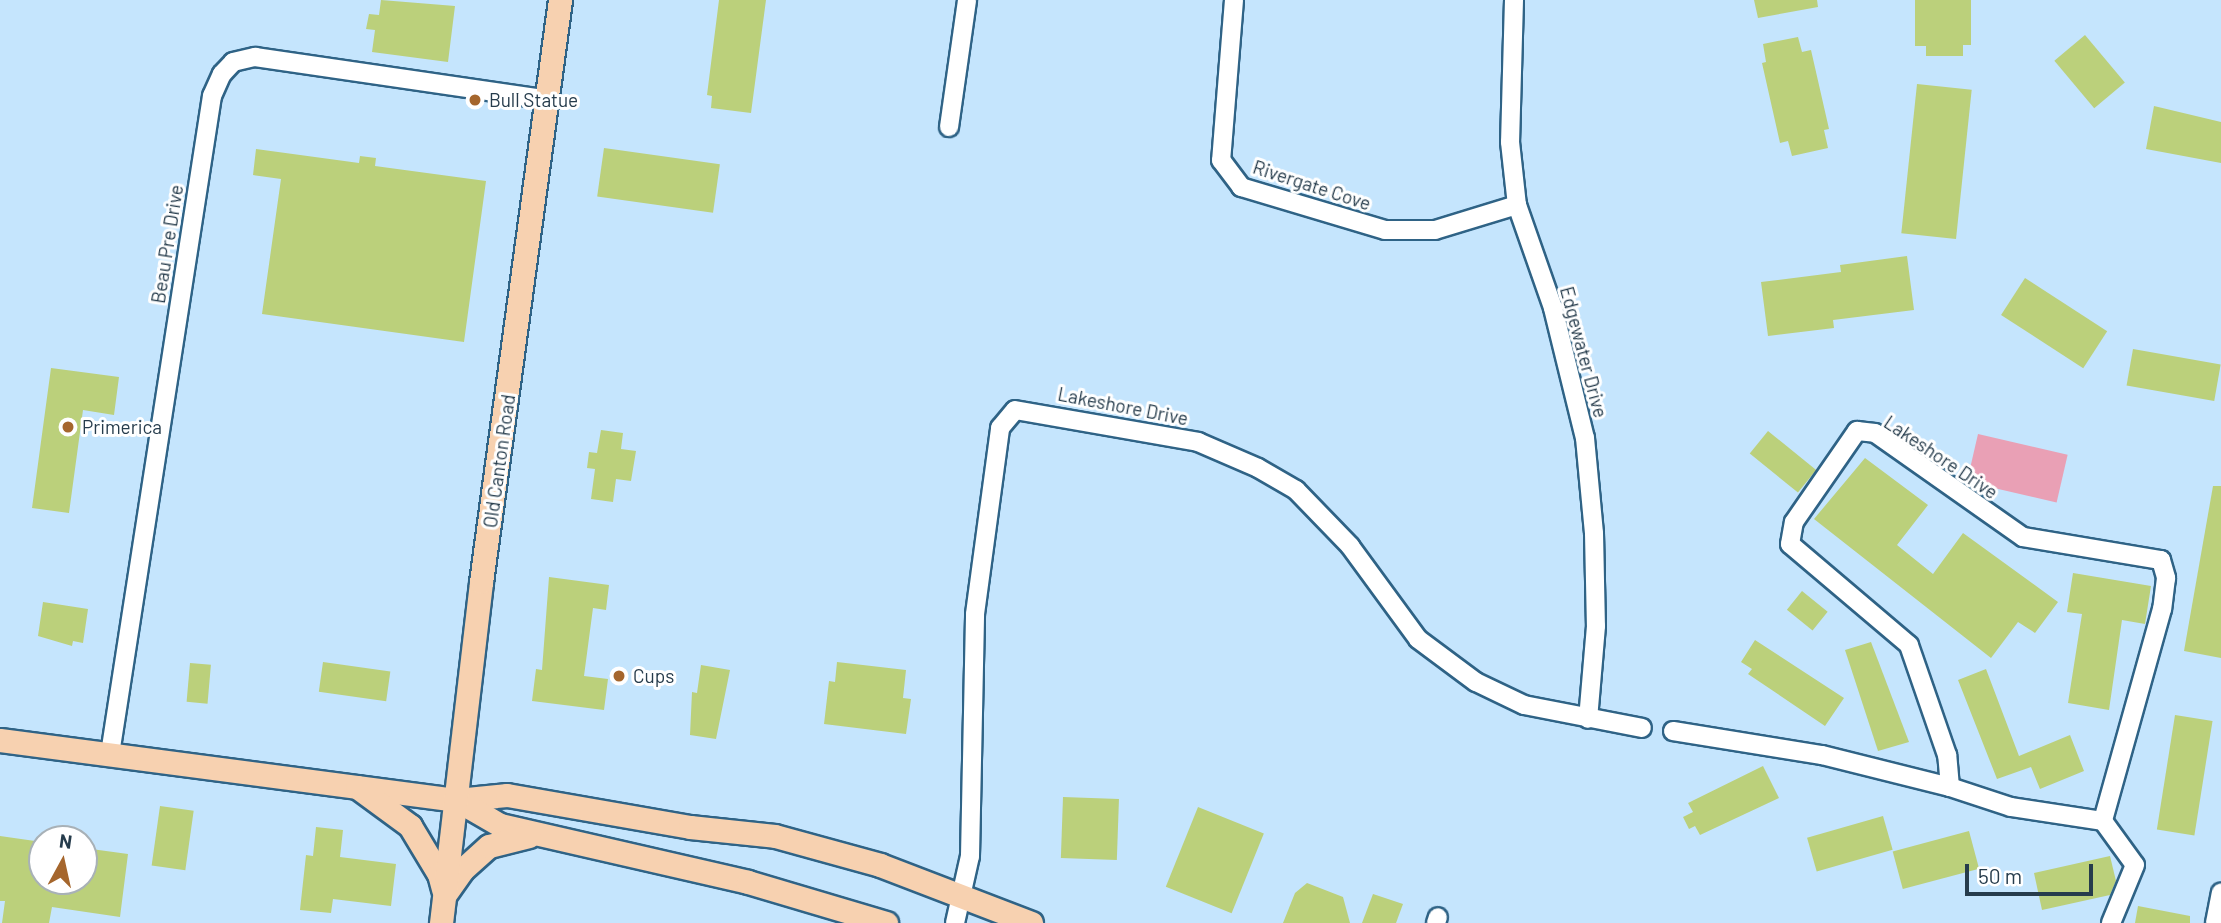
<!DOCTYPE html>
<html>
<head>
<meta charset="utf-8">
<style>
  body { margin:0 }
  #map { position:relative; width:2221px; height:923px; overflow:hidden; background:#c5e5fd; font-family:Barlow,sans-serif }
  div>[style] { position:absolute }
  .green>* { inset:0; background:#e9a0b5; transform-origin:0 0 }
  .building>* { inset:0; background:#bbd07b; transform-origin:0 0 }
  .roads { filter:drop-shadow(2px 0 #2f6386) drop-shadow(-2px 0 #2f6386) drop-shadow(0 2px #2f6386) drop-shadow(0 -2px #2f6386) }
  .minor>* { height:18px; margin:-9px; padding:0 9px; transform-origin:9px; border-radius:9px; background:#fff }
  .major>* { height:23px; margin:-11.5px; padding:0 11.5px; transform-origin:11.5px; border-radius:11.5px; background:#f7d1b0 }
  .dots>* { width:19px; height:19px; translate:-50% -50%; box-sizing:border-box; border:4px solid #fff; border-radius:50% }
  span { translate:-50% -50%; white-space:nowrap; text-align:center; line-height:1.15; -webkit-text-stroke:6px #fff; paint-order:stroke }
  .poi-label { font-size:19px; color:#263c4c }
  .left { translate:0 -50%; text-align:left }
  .street-label { font-size:19px; color:#263c4c }
  .north { position:absolute; left:28px; top:825px; width:70px; height:70px; box-sizing:border-box; background:#fff; border:2px solid #a8b1b7; border-radius:50%; rotate:8deg; font-size:19px; font-weight:700; line-height:28px; text-align:center; color:#263c4c }
  .north::after { content:''; display:block; margin:auto; width:24px; height:32px; background:#a5662d; clip-path:polygon(50% 0,100% 100%,50% 72%,0 100%) }
  .scale { position:absolute; left:1965px; top:864px; width:128px; height:32px; box-sizing:border-box; border:4px solid #263c4c; border-top:0; padding-left:9px; font-size:21px; line-height:24px; white-space:nowrap; color:#263c4c; -webkit-text-stroke:5px #fff; paint-order:stroke }
</style>
</head>
<body>
<div id="map">
  <div class="green">
    <i style="left:1978px;top:434px;width:92px;height:49px;rotate:13deg"></i>
  </div>
  <div class="building">
    <i style="clip-path:polygon(381px 0,455px 6px,448px 62px,372px 52px,375px 30px,366px 29px,369px 14px,379px 15px)"></i>
    <i style="clip-path:polygon(719px 0,766px 0,751px 113px,711px 108px,712px 96px,707px 95px)"></i>
    <i style="clip-path:polygon(1754px 0,1817px 0,1818px 7px,1758px 18px)"></i>
    <i style="clip-path:polygon(1915px 0,1971px 0,1971px 45px,1963px 45px,1963px 56px,1926px 56px,1926px 46px,1915px 46px)"></i>
    <i style="left:2085px;top:35px;width:62px;height:40px;rotate:50deg"></i>
    <i style="clip-path:polygon(1798px 37px,1802px 52px,1811px 50px,1829px 129px,1824px 130px,1828px 148px,1792px 156px,1788px 141px,1780px 143px,1762px 63px,1766px 62px,1763px 44px)"></i>
    <i style="left:1917px;top:84px;width:55px;height:150px;rotate:6deg"></i>
    <i style="clip-path:polygon(2154px 106px,2221px 122px,2221px 163px,2146px 149px)"></i>
    <i style="left:604px;top:148px;width:117px;height:49px;rotate:8deg"></i>
    <i style="clip-path:polygon(256px 149px,359px 163px,360px 156px,376px 158px,375px 166px,486px 181px,464px 342px,262px 314px,281px 179px,253px 175px)"></i>
    <i style="clip-path:polygon(1907px 256px,1914px 310px,1833px 320px,1834px 328px,1768px 336px,1761px 282px,1841px 272px,1840px 265px)"></i>
    <i style="left:2025px;top:278px;width:98px;height:44px;rotate:33deg"></i>
    <i style="left:2133px;top:349px;width:89px;height:37px;rotate:10deg"></i>
    <i style="clip-path:polygon(51px 368px,119px 377px,114px 415px,83px 410px,69px 513px,32px 508px)"></i>
    <i style="clip-path:polygon(601px 430px,623px 433px,621px 449px,636px 451px,631px 481px,616px 479px,613px 502px,591px 499px,595px 469px,587px 468px,589px 452px,597px 453px)"></i>
    <i style="left:1768px;top:431px;width:62px;height:29px;rotate:39deg"></i>
    <i style="clip-path:polygon(1865px 458px,1928px 505px,1897px 545px,1933px 574px,1963px 533px,2058px 602px,2035px 633px,2018px 622px,1991px 658px,1814px 519px)"></i>
    <i style="clip-path:polygon(2213px 486px,2221px 486px,2221px 658px,2184px 651px)"></i>
    <i style="clip-path:polygon(2073px 573px,2151px 586px,2145px 624px,2122px 620px,2109px 710px,2068px 703px,2082px 614px,2067px 612px)"></i>
    <i style="clip-path:polygon(549px 577px,609px 585px,606px 610px,593px 608px,584px 676px,608px 679px,604px 710px,532px 701px,536px 669px,542px 670px)"></i>
    <i style="left:1802px;top:591px;width:33px;height:24px;rotate:39deg"></i>
    <i style="clip-path:polygon(43px 602px,88px 609px,83px 643px,73px 641px,72px 646px,38px 636px)"></i>
    <i style="clip-path:polygon(1755px 640px,1844px 698px,1825px 726px,1748px 674px,1752px 669px,1741px 662px)"></i>
    <i style="clip-path:polygon(1871px 642px,1909px 742px,1878px 751px,1845px 650px)"></i>
    <i style="left:323px;top:662px;width:68px;height:30px;rotate:8deg"></i>
    <i style="clip-path:polygon(837px 662px,906px 670px,903px 698px,911px 699px,906px 734px,824px 724px,829px 681px,835px 682px)"></i>
    <i style="left:190px;top:663px;width:21px;height:39px;rotate:5deg"></i>
    <i style="clip-path:polygon(701px 665px,730px 670px,716px 739px,690px 735px,692px 692px,697px 693px)"></i>
    <i style="clip-path:polygon(1986px 669px,2019px 756px,2070px 735px,2084px 771px,2040px 789px,2031px 767px,1997px 779px,1958px 680px)"></i>
    <i style="left:2175px;top:715px;width:38px;height:116px;rotate:9deg"></i>
    <i style="clip-path:polygon(1763px 766px,1779px 798px,1700px 835px,1695px 826px,1689px 829px,1683px 817px,1693px 812px,1688px 803px)"></i>
    <i style="left:1063px;top:797px;width:56px;height:61px;rotate:2deg"></i>
    <i style="left:160px;top:806px;width:34px;height:60px;rotate:8deg"></i>
    <i style="left:1198px;top:807px;width:71px;height:86px;rotate:22deg"></i>
    <i style="left:1883px;top:816px;width:35px;height:79px;rotate:74deg"></i>
    <i style="clip-path:polygon(316px 827px,343px 830px,340px 857px,396px 864px,391px 906px,333px 899px,331px 913px,300px 910px,306px 855px,313px 856px)"></i>
    <i style="left:1969px;top:831px;width:39px;height:79px;rotate:75deg"></i>
    <i style="clip-path:polygon(0 836px,42px 842px,42px 881px,84px 881px,84px 848px,128px 854px,120px 917px,52px 907px,49px 923px,2px 923px,5px 901px,0 901px)"></i>
    <i style="clip-path:polygon(2110px 856px,2116px 881px,2110px 895px,2042px 910px,2034px 873px)"></i>
    <i style="clip-path:polygon(1307px 883px,1343px 897px,1350px 923px,1283px 923px,1295px 893px)"></i>
    <i style="clip-path:polygon(1373px 894px,1403px 904px,1396px 923px,1362px 923px)"></i>
    <i style="clip-path:polygon(2138px 906px,2190px 916px,2190px 923px,2135px 923px)"></i>
  </div>
  <div class="roads">
    <div class="minor">
      <i style="left:1234px;top:0;width:161px;rotate:94.6deg"></i>
      <i style="left:1221px;top:160px;width:34px;rotate:53deg"></i>
      <i style="left:1241px;top:187px;width:150px;rotate:16.6deg"></i>
      <i style="left:1385px;top:230px;width:50px"></i>
      <i style="left:1435px;top:230px;width:86px;rotate:-17deg"></i>
      <i style="left:1514px;top:0;width:142px;rotate:91.6deg"></i>
      <i style="left:1510px;top:142px;width:63px;rotate:83.7deg"></i>
      <i style="left:1517px;top:205px;width:109px;rotate:70.7deg"></i>
      <i style="left:1553px;top:308px;width:134px;rotate:76.2deg"></i>
      <i style="left:1585px;top:438px;width:95px;rotate:84.6deg"></i>
      <i style="left:1594px;top:533px;width:93px;rotate:88.8deg"></i>
      <i style="left:1596px;top:626px;width:93px;rotate:94.9deg"></i>
      <i style="left:949px;top:127px;width:128px;rotate:-81.9deg"></i>
      <i style="left:1673px;top:731px;width:151px;rotate:9.2deg"></i>
      <i style="left:1822px;top:755px;width:132px;rotate:14deg"></i>
      <i style="left:1950px;top:787px;width:64px;rotate:18.2deg"></i>
      <i style="left:2011px;top:807px;width:93px;rotate:8.7deg"></i>
      <i style="left:110px;top:754px;width:666px;rotate:-81.19deg"></i>
      <i style="left:212px;top:96px;width:24px;rotate:-66deg"></i>
      <i style="left:222px;top:74px;width:16px;rotate:-47deg"></i>
      <i style="left:233px;top:62px;width:23px;rotate:-13deg"></i>
      <i style="left:255px;top:57px;width:296px;rotate:8.3deg"></i>
      <i style="left:1950px;top:787px;width:32px;rotate:-95deg"></i>
      <i style="left:1947px;top:755px;width:116px;rotate:-109.1deg"></i>
      <i style="left:1909px;top:645px;width:156px;rotate:-139.7deg"></i>
      <i style="left:1790px;top:544px;width:22px;rotate:-80deg"></i>
      <i style="left:1794px;top:522px;width:111px;rotate:-55.3deg"></i>
      <i style="left:1857px;top:431px;width:18px;rotate:6deg"></i>
      <i style="left:1875px;top:433px;width:181px;rotate:35.1deg"></i>
      <i style="left:2023px;top:537px;width:140px;rotate:9.5deg"></i>
      <i style="left:2161px;top:560px;width:19px;rotate:74deg"></i>
      <i style="left:2166px;top:578px;width:31px;rotate:97deg"></i>
      <i style="left:2162px;top:609px;width:220px;rotate:105.6deg"></i>
      <i style="left:2103px;top:821px;width:54px;rotate:54deg"></i>
      <i style="left:2135px;top:865px;width:63px;rotate:112.5deg"></i>
      <i style="left:955px;top:923px;width:69px;rotate:-77.4deg"></i>
      <i style="left:970px;top:856px;width:242px;rotate:-88.8deg"></i>
      <i style="left:975px;top:614px;width:188px;rotate:-82.3deg"></i>
      <i style="left:1000px;top:428px;width:23px;rotate:-50deg"></i>
      <i style="left:1015px;top:410px;width:186px;rotate:9.9deg"></i>
      <i style="left:1198px;top:442px;width:65px;rotate:23.4deg"></i>
      <i style="left:1258px;top:468px;width:44px;rotate:30.1deg"></i>
      <i style="left:1296px;top:490px;width:78px;rotate:46deg"></i>
      <i style="left:1350px;top:546px;width:115px;rotate:53.8deg"></i>
      <i style="left:1418px;top:639px;width:72px;rotate:36.6deg"></i>
      <i style="left:1476px;top:682px;width:53px;rotate:25.6deg"></i>
      <i style="left:1524px;top:705px;width:120px;rotate:11deg"></i>
      <i style="left:1436px;top:923px;width:6px;rotate:-72deg"></i>
      <i style="left:2215px;top:923px;width:31px;rotate:-79deg"></i>
    </div>
    <div class="major">
      <i style="left:0;top:740px;width:461px;rotate:7.5deg"></i>
      <i style="left:457px;top:800px;width:50px;rotate:-5.7deg"></i>
      <i style="left:507px;top:795px;width:186px;rotate:9.9deg"></i>
      <i style="left:690px;top:827px;width:85px;rotate:6deg"></i>
      <i style="left:775px;top:836px;width:109px;rotate:15.4deg"></i>
      <i style="left:880px;top:865px;width:162px;rotate:21deg"></i>
      <i style="left:357px;top:787px;width:66px;rotate:36.3deg"></i>
      <i style="left:410px;top:826px;width:56px;rotate:58.9deg"></i>
      <i style="left:439px;top:874px;width:16px;rotate:75deg"></i>
      <i style="left:457px;top:800px;width:50px;rotate:30.2deg"></i>
      <i style="left:500px;top:825px;width:254px;rotate:12.9deg"></i>
      <i style="left:748px;top:882px;width:144px;rotate:16.5deg"></i>
      <i style="left:446px;top:893px;width:28px;rotate:-55deg"></i>
      <i style="left:462px;top:870px;width:36px;rotate:-42deg"></i>
      <i style="left:489px;top:846px;width:41px;rotate:-14deg"></i>
      <i style="left:441px;top:923px;width:343px;rotate:-83.3deg"></i>
      <i style="left:481px;top:582px;width:587px;rotate:-82.27deg"></i>
    </div>
  </div>
  <div class="dots">
    <i style="left:475px;top:100px;background:#a5662d"></i>
    <i style="left:68px;top:427px;background:#a5662d"></i>
    <i style="left:619px;top:676px;background:#a5662d"></i>
  </div>
  <div class="poi-label">
    <span class="left" style="left:489px;top:100px">Bull Statue</span>
    <span class="left" style="left:82px;top:427px">Primerica</span>
    <span class="left" style="left:633px;top:676px">Cups</span>
  </div>
  <div class="street-label">
    <span style="left:1312px;top:185px;rotate:18deg">Rivergate Cove</span>
    <span style="left:167px;top:244px;rotate:-81deg">Beau Pre Drive</span>
    <span style="left:1584px;top:352px;rotate:75deg">Edgewater Drive</span>
    <span style="left:1123px;top:406px;rotate:11deg">Lakeshore Drive</span>
    <span style="left:1941px;top:457px;rotate:34deg">Lakeshore Drive</span>
    <span style="left:499px;top:461px;rotate:-82deg">Old Canton Road</span>
  </div>
  <div class="north">N</div>
  <div class="scale">50 m</div>
</div>
</body>
</html>
